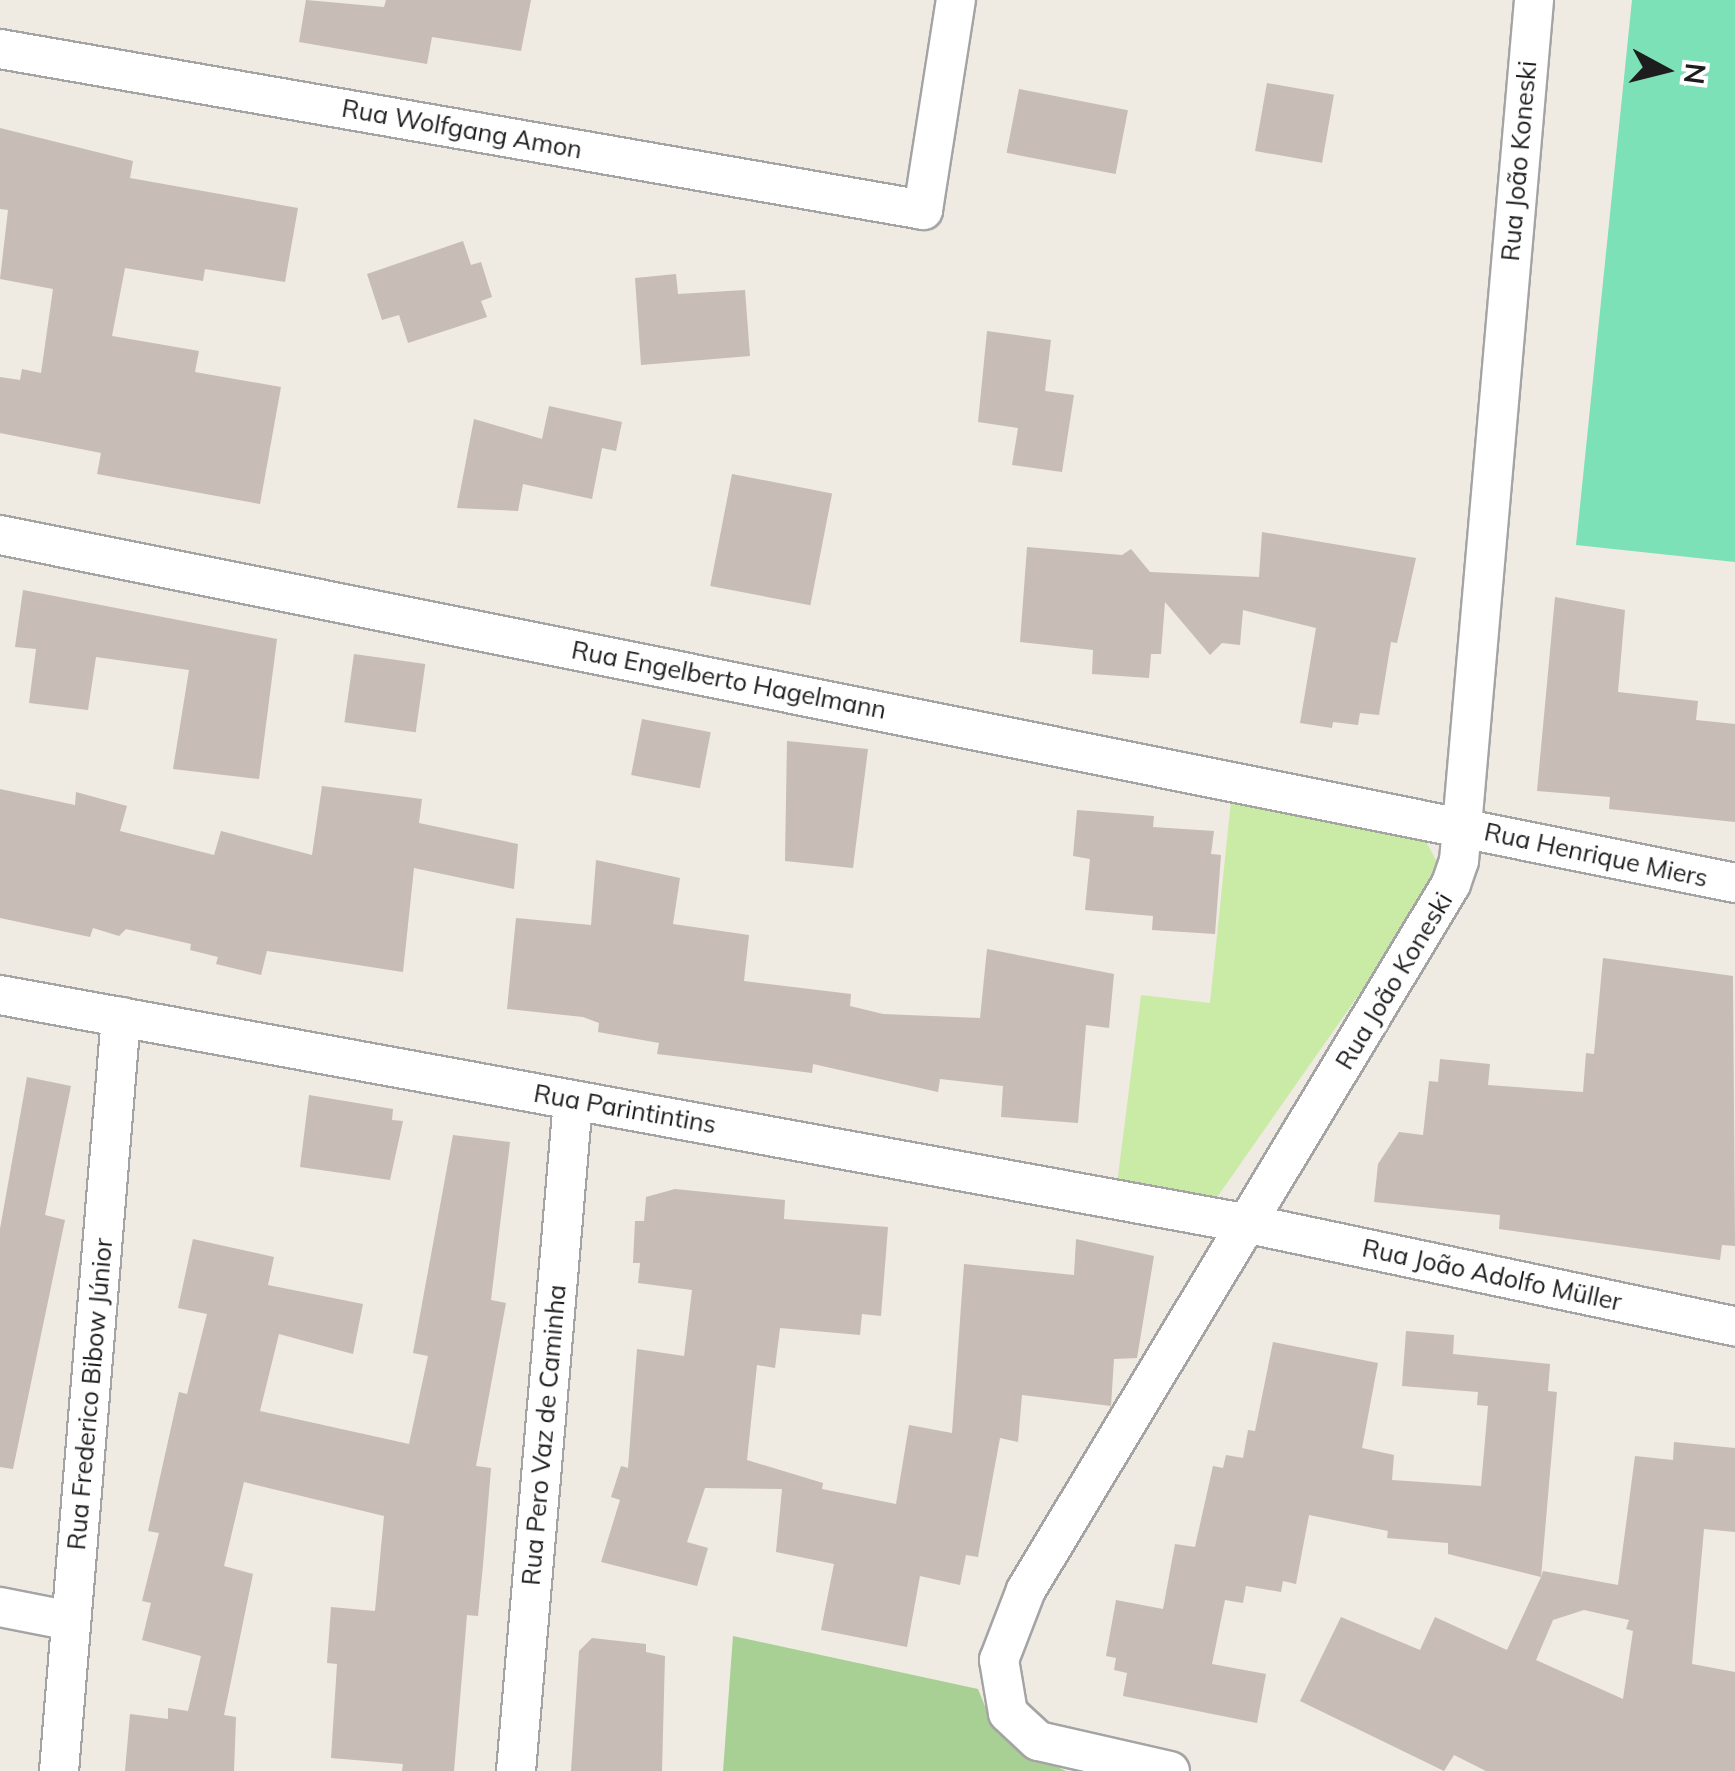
<!DOCTYPE html>
<html>
<head>
<meta charset="utf-8">
<style>
  body { margin:0 }
  #map { position:relative; width:1735px; height:1771px; overflow:hidden; background:#efeae2; font-family:Mulish,sans-serif }
  div>[style] { position:absolute }
  .grass>* { inset:0; background:#caeba6 }
  .forest>* { inset:0; background:#a8d095 }
  .pitch>* { inset:0; background:#7de1b7 }
  .building>* { inset:0; background:#c7bcb6; transform-origin:0 0 }
  .roads { filter:drop-shadow(2px 0 #a4a4a4) drop-shadow(-2px 0 #a4a4a4) drop-shadow(0 2px #a4a4a4) drop-shadow(0 -2px #a4a4a4) }
  .minor>* { height:38px; margin:-19px; padding:0 19px; transform-origin:19px; border-radius:19px; background:#fff }
  span { translate:-50% -50%; white-space:nowrap; text-align:center; line-height:1.15; -webkit-text-stroke:10px #fff; paint-order:stroke }
  .street-label { font-size:25px; color:#1d1d1d }
  .north { position:absolute; left:1615px; top:20px; width:100px; height:100px; -webkit-text-stroke:8px #fff; paint-order:stroke; rotate:97deg; font-size:28px; font-weight:700; line-height:40px; text-align:center; color:#1d1d1d }
  .north::after { content:''; display:block; margin:auto; width:35px; height:45px; background:#1d1d1d; clip-path:polygon(50% 0,100% 100%,50% 72%,0 100%) }
</style>
</head>
<body>
<div id="map">
  <div class="grass">
    <i style="clip-path:polygon(1232px 791px,1420px 830px,1439px 866px,1430px 893px,1213px 1203px,1117px 1184px,1141px 995px,1210px 1003px)"></i>
  </div>
  <div class="forest">
    <i style="clip-path:polygon(733px 1636px,978px 1689px,991px 1721px,1014px 1746px,1066px 1771px,723px 1771px)"></i>
  </div>
  <div class="pitch">
    <i style="clip-path:polygon(1632px 0,1735px 0,1735px 562px,1576px 545px)"></i>
  </div>
  <div class="building">
    <i style="clip-path:polygon(306px 0,384px 7px,386px 0,531px 0,521px 51px,432px 37px,427px 64px,299px 42px)"></i>
    <i style="left:1267px;top:83px;width:68px;height:69px;rotate:10deg"></i>
    <i style="left:1019px;top:89px;width:111px;height:65px;rotate:11deg"></i>
    <i style="clip-path:polygon(0 128px,133px 161px,130px 178px,298px 208px,285px 282px,205px 269px,203px 281px,125px 268px,112px 336px,199px 351px,195px 372px,281px 387px,260px 504px,97px 474px,101px 453px,0 433px,0 377px,20px 380px,22px 369px,41px 373px,53px 289px,0 279px,8px 210px,0 209px)"></i>
    <i style="clip-path:polygon(463px 241px,471px 265px,481px 262px,492px 297px,481px 301px,487px 317px,408px 343px,399px 315px,382px 320px,367px 274px)"></i>
    <i style="clip-path:polygon(676px 274px,678px 294px,745px 290px,750px 356px,641px 365px,635px 278px)"></i>
    <i style="clip-path:polygon(987px 331px,1051px 340px,1045px 391px,1074px 395px,1062px 472px,1012px 465px,1018px 428px,978px 422px)"></i>
    <i style="clip-path:polygon(549px 406px,622px 422px,616px 451px,602px 448px,592px 499px,523px 484px,518px 511px,457px 508px,474px 419px,542px 439px)"></i>
    <i style="left:732px;top:474px;width:102px;height:114px;rotate:11deg"></i>
    <i style="clip-path:polygon(1262px 532px,1416px 558px,1397px 643px,1391px 642px,1379px 715px,1360px 713px,1358px 725px,1333px 722px,1332px 728px,1300px 723px,1316px 628px,1243px 610px,1240px 645px,1222px 643px,1210px 655px,1165px 602px,1161px 654px,1151px 654px,1149px 678px,1092px 674px,1093px 650px,1020px 642px,1027px 547px,1122px 555px,1131px 549px,1150px 572px,1259px 577px)"></i>
    <i style="clip-path:polygon(23px 590px,277px 639px,259px 779px,173px 769px,189px 670px,96px 657px,88px 710px,29px 703px,36px 649px,15px 647px)"></i>
    <i style="clip-path:polygon(1555px 597px,1625px 610px,1618px 692px,1698px 701px,1696px 720px,1735px 724px,1735px 822px,1609px 809px,1610px 797px,1537px 791px)"></i>
    <i style="left:354px;top:654px;width:72px;height:69px;rotate:8deg"></i>
    <i style="left:642px;top:719px;width:70px;height:57px;rotate:11deg"></i>
    <i style="clip-path:polygon(787px 741px,868px 749px,853px 868px,785px 861px)"></i>
    <i style="clip-path:polygon(322px 786px,422px 799px,419px 823px,518px 844px,514px 889px,414px 868px,403px 972px,267px 951px,261px 975px,216px 964px,218px 957px,190px 950px,191px 944px,126px 929px,119px 936px,93px 928px,90px 937px,0 918px,0 789px,75px 805px,76px 792px,127px 806px,120px 831px,214px 855px,221px 831px,312px 855px)"></i>
    <i style="clip-path:polygon(1077px 810px,1154px 816px,1153px 827px,1214px 831px,1211px 854px,1221px 855px,1215px 934px,1152px 930px,1153px 916px,1085px 910px,1090px 859px,1073px 856px)"></i>
    <i style="clip-path:polygon(596px 860px,680px 878px,673px 924px,749px 935px,744px 981px,851px 994px,850px 1006px,883px 1014px,980px 1018px,987px 949px,1114px 974px,1109px 1028px,1086px 1025px,1078px 1123px,1001px 1117px,1003px 1086px,940px 1079px,938px 1092px,813px 1064px,812px 1073px,657px 1054px,659px 1043px,598px 1032px,599px 1023px,583px 1017px,507px 1009px,516px 918px,591px 925px)"></i>
    <i style="clip-path:polygon(1603px 958px,1733px 976px,1735px 1246px,1722px 1245px,1720px 1260px,1499px 1229px,1500px 1215px,1374px 1202px,1378px 1164px,1399px 1132px,1423px 1135px,1429px 1081px,1438px 1082px,1440px 1059px,1490px 1064px,1488px 1085px,1583px 1092px,1586px 1053px,1594px 1054px)"></i>
    <i style="clip-path:polygon(27px 1077px,71px 1086px,45px 1215px,65px 1220px,13px 1469px,0 1467px,0 1229px)"></i>
    <i style="clip-path:polygon(309px 1095px,393px 1109px,392px 1120px,403px 1121px,390px 1180px,300px 1167px)"></i>
    <i style="clip-path:polygon(453px 1135px,510px 1142px,491px 1300px,506px 1303px,476px 1466px,491px 1468px,483px 1565px,478px 1616px,467px 1615px,454px 1771px,402px 1771px,403px 1764px,331px 1758px,337px 1664px,327px 1663px,331px 1607px,375px 1611px,384px 1516px,244px 1482px,224px 1566px,253px 1574px,224px 1715px,236px 1717px,234px 1771px,125px 1771px,130px 1714px,168px 1719px,168px 1708px,188px 1711px,201px 1656px,142px 1640px,151px 1603px,142px 1601px,159px 1533px,148px 1531px,179px 1392px,187px 1394px,207px 1314px,178px 1308px,193px 1239px,274px 1257px,268px 1285px,363px 1304px,353px 1354px,279px 1334px,260px 1411px,409px 1444px,428px 1356px,413px 1353px)"></i>
    <i style="clip-path:polygon(675px 1189px,785px 1200px,784px 1219px,888px 1227px,881px 1316px,862px 1314px,860px 1335px,780px 1328px,775px 1368px,757px 1365px,747px 1460px,823px 1483px,822px 1489px,896px 1504px,909px 1425px,952px 1433px,964px 1264px,1074px 1275px,1076px 1239px,1154px 1256px,1137px 1358px,1114px 1359px,1111px 1406px,1022px 1395px,1018px 1442px,1000px 1438px,978px 1557px,966px 1555px,960px 1585px,920px 1576px,907px 1647px,821px 1630px,834px 1564px,776px 1552px,782px 1489px,705px 1488px,687px 1542px,708px 1548px,697px 1586px,601px 1562px,620px 1500px,611px 1497px,621px 1466px,628px 1468px,637px 1349px,684px 1356px,692px 1290px,638px 1283px,640px 1263px,633px 1263px,635px 1221px,644px 1221px,646px 1197px)"></i>
    <i style="clip-path:polygon(evenodd,1406px 1331px,1454px 1335px,1453px 1354px,1550px 1364px,1548px 1391px,1557px 1392px,1541px 1577px,1543px 1571px,1618px 1585px,1635px 1456px,1673px 1460px,1674px 1442px,1735px 1448px,1735px 1532px,1704px 1529px,1692px 1664px,1735px 1672px,1735px 1771px,1486px 1771px,1454px 1755px,1444px 1771px,1300px 1701px,1341px 1617px,1420px 1650px,1435px 1617px,1507px 1650px,1541px 1577px,1448px 1554px,1448px 1543px,1387px 1538px,1388px 1531px,1309px 1515px,1296px 1584px,1283px 1581px,1281px 1592px,1246px 1586px,1243px 1603px,1225px 1600px,1212px 1664px,1266px 1674px,1257px 1723px,1123px 1696px,1127px 1673px,1114px 1670px,1116px 1658px,1106px 1656px,1116px 1600px,1163px 1609px,1175px 1544px,1195px 1547px,1213px 1466px,1223px 1468px,1226px 1455px,1243px 1458px,1248px 1430px,1255px 1431px,1273px 1342px,1378px 1363px,1362px 1448px,1394px 1455px,1392px 1480px,1481px 1486px,1488px 1406px,1477px 1405px,1478px 1392px,1402px 1386px,1406px 1331px,1584px 1610px,1629px 1620px,1626px 1629px,1633px 1631px,1623px 1699px,1536px 1660px,1553px 1620px,1584px 1610px)"></i>
    <i style="clip-path:polygon(592px 1638px,646px 1644px,646px 1652px,665px 1656px,662px 1771px,571px 1771px,579px 1651px)"></i>
  </div>
  <div class="roads">
    <div class="minor">
      <i style="left:0;top:49px;width:937px;rotate:9.89deg"></i>
      <i style="left:923px;top:210px;width:213px;rotate:-81.1deg"></i>
      <i style="left:0;top:535px;width:1770px;rotate:11.34deg"></i>
      <i style="left:0;top:995px;width:1270px;rotate:10.39deg"></i>
      <i style="left:1249px;top:1224px;width:497px;rotate:11.9deg"></i>
      <i style="left:0;top:1607px;width:72px;rotate:11.2deg"></i>
      <i style="left:59px;top:1771px;width:757px;rotate:-85.3deg"></i>
      <i style="left:516px;top:1771px;width:673px;rotate:-85.14deg"></i>
      <i style="left:1170px;top:1771px;width:135px;rotate:-167.2deg"></i>
      <i style="left:1038px;top:1741px;width:41px;rotate:-137deg"></i>
      <i style="left:1008px;top:1713px;width:54px;rotate:-99.6deg"></i>
      <i style="left:999px;top:1660px;width:75px;rotate:-68.9deg"></i>
      <i style="left:1026px;top:1590px;width:824px;rotate:-58.95deg"></i>
      <i style="left:1451px;top:884px;width:24px;rotate:-71deg"></i>
      <i style="left:1459px;top:861px;width:864px;rotate:-85.02deg"></i>
    </div>
  </div>
  <div class="street-label">
    <span style="left:462px;top:129px;rotate:10deg">Rua Wolfgang Amon</span>
    <span style="left:1519px;top:161px;rotate:-85deg">Rua João Koneski</span>
    <span style="left:729px;top:680px;rotate:11deg">Rua Engelberto Hagelmann</span>
    <span style="left:1596px;top:855px;rotate:12deg">Rua Henrique Miers</span>
    <span style="left:1394px;top:981px;rotate:-59deg">Rua João Koneski</span>
    <span style="left:625px;top:1109px;rotate:10deg">Rua Parintintins</span>
    <span style="left:1492px;top:1275px;rotate:12deg">Rua João Adolfo Müller</span>
    <span style="left:90px;top:1394px;rotate:-85deg">Rua Frederico Bibow Júnior</span>
    <span style="left:544px;top:1435px;rotate:-85deg">Rua Pero Vaz de Caminha</span>
  </div>
  <div class="north">N</div>
</div>
</body>
</html>
